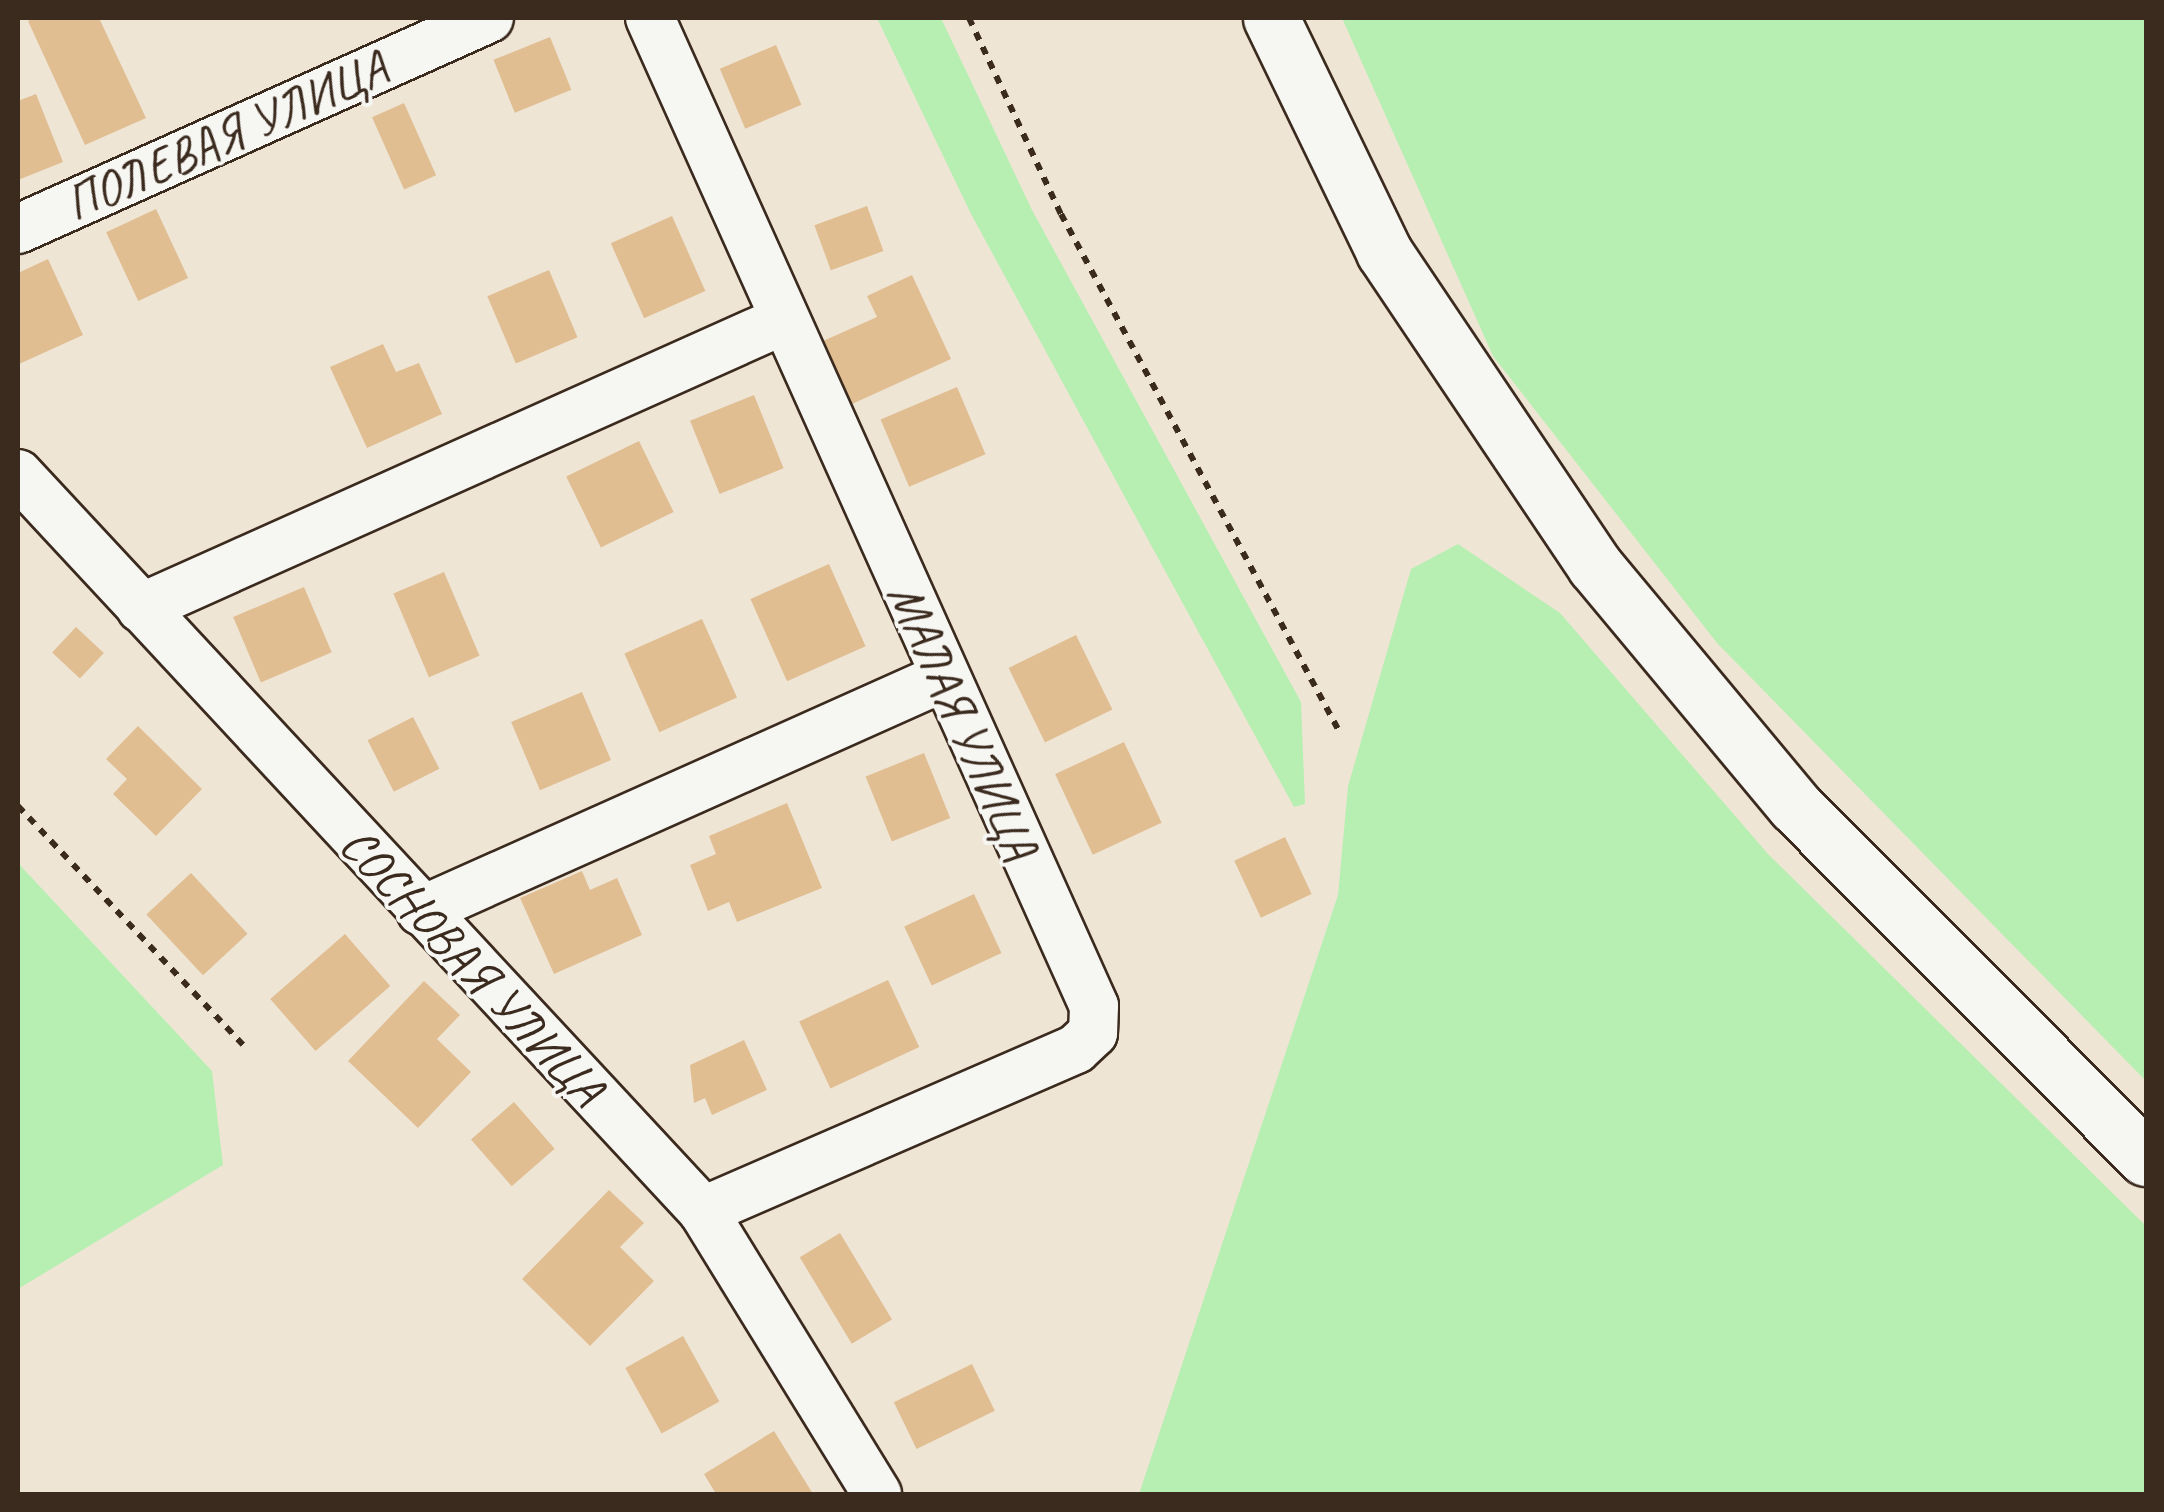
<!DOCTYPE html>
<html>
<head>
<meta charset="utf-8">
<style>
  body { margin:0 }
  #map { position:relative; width:2164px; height:1512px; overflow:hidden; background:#efe5d5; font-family:Caveat,sans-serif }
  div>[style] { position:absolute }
  .green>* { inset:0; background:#b7efb2 }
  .building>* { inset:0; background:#e0be92; transform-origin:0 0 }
  .path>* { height:6px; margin-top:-3px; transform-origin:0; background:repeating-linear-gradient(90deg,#3b2a1e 0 8px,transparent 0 16px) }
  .roads { filter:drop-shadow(2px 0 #3b2a1e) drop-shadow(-2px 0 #3b2a1e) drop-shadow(0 2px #3b2a1e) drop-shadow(0 -2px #3b2a1e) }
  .minor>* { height:48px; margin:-24px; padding:0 24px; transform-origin:24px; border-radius:24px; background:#f6f6f2 }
  .major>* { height:55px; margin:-27.5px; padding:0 27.5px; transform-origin:27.5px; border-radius:27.5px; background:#f6f6f2 }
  span { translate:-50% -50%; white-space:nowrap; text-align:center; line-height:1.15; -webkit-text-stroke:8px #f6f6f2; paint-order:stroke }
  .street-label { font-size:50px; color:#3b2a1e }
  .frame { position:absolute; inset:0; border:20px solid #3b2a1e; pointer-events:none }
</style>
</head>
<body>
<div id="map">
  <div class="green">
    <i style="clip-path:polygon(877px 18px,941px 18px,1032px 210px,1301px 702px,1305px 804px,1294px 807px,1164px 569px,971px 214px)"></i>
    <i style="clip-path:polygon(1342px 18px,2146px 18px,2146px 1081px,1717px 643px,1493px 356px)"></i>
    <i style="clip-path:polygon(1458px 544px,1560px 613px,1768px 854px,2146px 1226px,2146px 1494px,1139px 1494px,1338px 895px,1348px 786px,1411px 569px)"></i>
    <i style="clip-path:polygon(18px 863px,212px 1071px,223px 1165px,18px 1289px)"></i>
  </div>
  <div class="building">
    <i style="clip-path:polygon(36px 18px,99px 18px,146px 118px,85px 145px,28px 21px)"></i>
    <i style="left:550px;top:37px;width:57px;height:61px;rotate:68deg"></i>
    <i style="left:776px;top:45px;width:65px;height:61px;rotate:67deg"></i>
    <i style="clip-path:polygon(36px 94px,63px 162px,18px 180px,18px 101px)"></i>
    <i style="left:404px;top:103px;width:79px;height:35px;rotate:66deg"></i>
    <i style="left:867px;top:206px;width:48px;height:56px;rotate:70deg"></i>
    <i style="left:156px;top:209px;width:76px;height:55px;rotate:65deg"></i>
    <i style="left:672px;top:216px;width:82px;height:67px;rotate:66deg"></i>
    <i style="clip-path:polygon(48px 259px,83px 335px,19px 364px,18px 273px)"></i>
    <i style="left:549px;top:270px;width:73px;height:67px;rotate:67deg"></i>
    <i style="clip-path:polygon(912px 275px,951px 359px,852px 404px,823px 341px,877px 317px,867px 296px)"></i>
    <i style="clip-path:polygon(383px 344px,396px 372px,419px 363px,442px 414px,367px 448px,330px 367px)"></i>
    <i style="left:957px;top:387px;width:73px;height:83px;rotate:67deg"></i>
    <i style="left:754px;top:395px;width:79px;height:69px;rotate:68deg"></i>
    <i style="left:639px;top:441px;width:79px;height:81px;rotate:64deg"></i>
    <i style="left:829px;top:564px;width:90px;height:86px;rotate:66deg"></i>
    <i style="left:444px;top:572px;width:91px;height:55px;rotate:67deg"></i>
    <i style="left:304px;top:587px;width:71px;height:77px;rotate:67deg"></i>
    <i style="left:702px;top:619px;width:86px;height:85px;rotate:66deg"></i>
    <i style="left:76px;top:627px;width:38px;height:35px;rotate:43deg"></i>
    <i style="left:1076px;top:635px;width:83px;height:75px;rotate:64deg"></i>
    <i style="left:582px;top:692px;width:74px;height:77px;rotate:67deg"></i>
    <i style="left:413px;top:717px;width:58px;height:51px;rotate:63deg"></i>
    <i style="clip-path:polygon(138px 726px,202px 789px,156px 836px,113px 794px,127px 779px,106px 759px)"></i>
    <i style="left:1124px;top:742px;width:89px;height:76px;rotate:65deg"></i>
    <i style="left:924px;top:753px;width:70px;height:63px;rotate:68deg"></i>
    <i style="clip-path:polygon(787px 803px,822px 888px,737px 922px,729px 902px,708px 911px,690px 865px,716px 854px,709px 836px)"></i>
    <i style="left:1285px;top:837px;width:63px;height:56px;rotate:65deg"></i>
    <i style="clip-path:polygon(582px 871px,590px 890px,617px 878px,642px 935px,554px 974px,520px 898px)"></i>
    <i style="left:191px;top:873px;width:83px;height:61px;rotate:47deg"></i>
    <i style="left:974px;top:894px;width:65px;height:77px;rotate:65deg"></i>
    <i style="left:345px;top:934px;width:69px;height:99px;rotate:49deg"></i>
    <i style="left:888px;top:980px;width:74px;height:98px;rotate:65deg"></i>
    <i style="clip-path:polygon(424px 981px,460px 1015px,437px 1039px,471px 1072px,418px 1128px,348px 1061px)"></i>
    <i style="clip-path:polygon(744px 1040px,767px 1090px,712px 1115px,705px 1098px,694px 1103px,690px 1065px)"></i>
    <i style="left:514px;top:1102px;width:62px;height:57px;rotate:49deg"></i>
    <i style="clip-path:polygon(609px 1190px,644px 1223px,620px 1247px,654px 1281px,590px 1346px,522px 1279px)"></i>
    <i style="left:840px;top:1233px;width:101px;height:47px;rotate:59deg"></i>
    <i style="left:683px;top:1336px;width:75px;height:66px;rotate:61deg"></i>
    <i style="left:972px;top:1364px;width:52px;height:87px;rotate:64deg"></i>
    <i style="clip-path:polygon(774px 1431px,813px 1494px,716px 1494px,704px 1474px)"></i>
  </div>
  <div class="path">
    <i style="left:969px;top:18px;width:217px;rotate:64.9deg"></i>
    <i style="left:1061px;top:214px;width:585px;rotate:61.73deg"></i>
    <i style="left:18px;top:806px;width:328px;rotate:46.7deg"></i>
  </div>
  <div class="roads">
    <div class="minor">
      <i style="left:650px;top:18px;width:1083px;rotate:65.8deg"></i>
      <i style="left:1094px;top:1006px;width:27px;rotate:92deg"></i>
      <i style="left:1093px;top:1033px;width:23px;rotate:137deg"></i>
      <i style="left:1076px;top:1049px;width:407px;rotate:156.5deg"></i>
      <i style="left:18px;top:229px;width:516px;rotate:-24.13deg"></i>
      <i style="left:18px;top:474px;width:1006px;rotate:47.09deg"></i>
      <i style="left:703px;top:1211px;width:332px;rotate:58.4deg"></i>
      <i style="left:141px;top:608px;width:705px;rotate:-24.13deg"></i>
      <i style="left:421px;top:911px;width:571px;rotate:-24.09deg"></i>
    </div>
    <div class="major">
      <i style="left:1271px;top:18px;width:260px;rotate:64.2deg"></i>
      <i style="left:1384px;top:252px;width:378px;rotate:56.1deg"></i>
      <i style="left:1595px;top:566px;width:312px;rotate:50.2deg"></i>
      <i style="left:1795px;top:806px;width:497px;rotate:45.1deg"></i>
    </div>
  </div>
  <div class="street-label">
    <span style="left:226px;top:136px;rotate:-24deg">ПОЛЕВАЯ УЛИЦА</span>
    <span style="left:963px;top:721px;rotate:66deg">МАЛАЯ УЛИЦА</span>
    <span style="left:472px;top:966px;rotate:47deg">СОСНОВАЯ УЛИЦА</span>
  </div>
  <div class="frame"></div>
</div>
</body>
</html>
